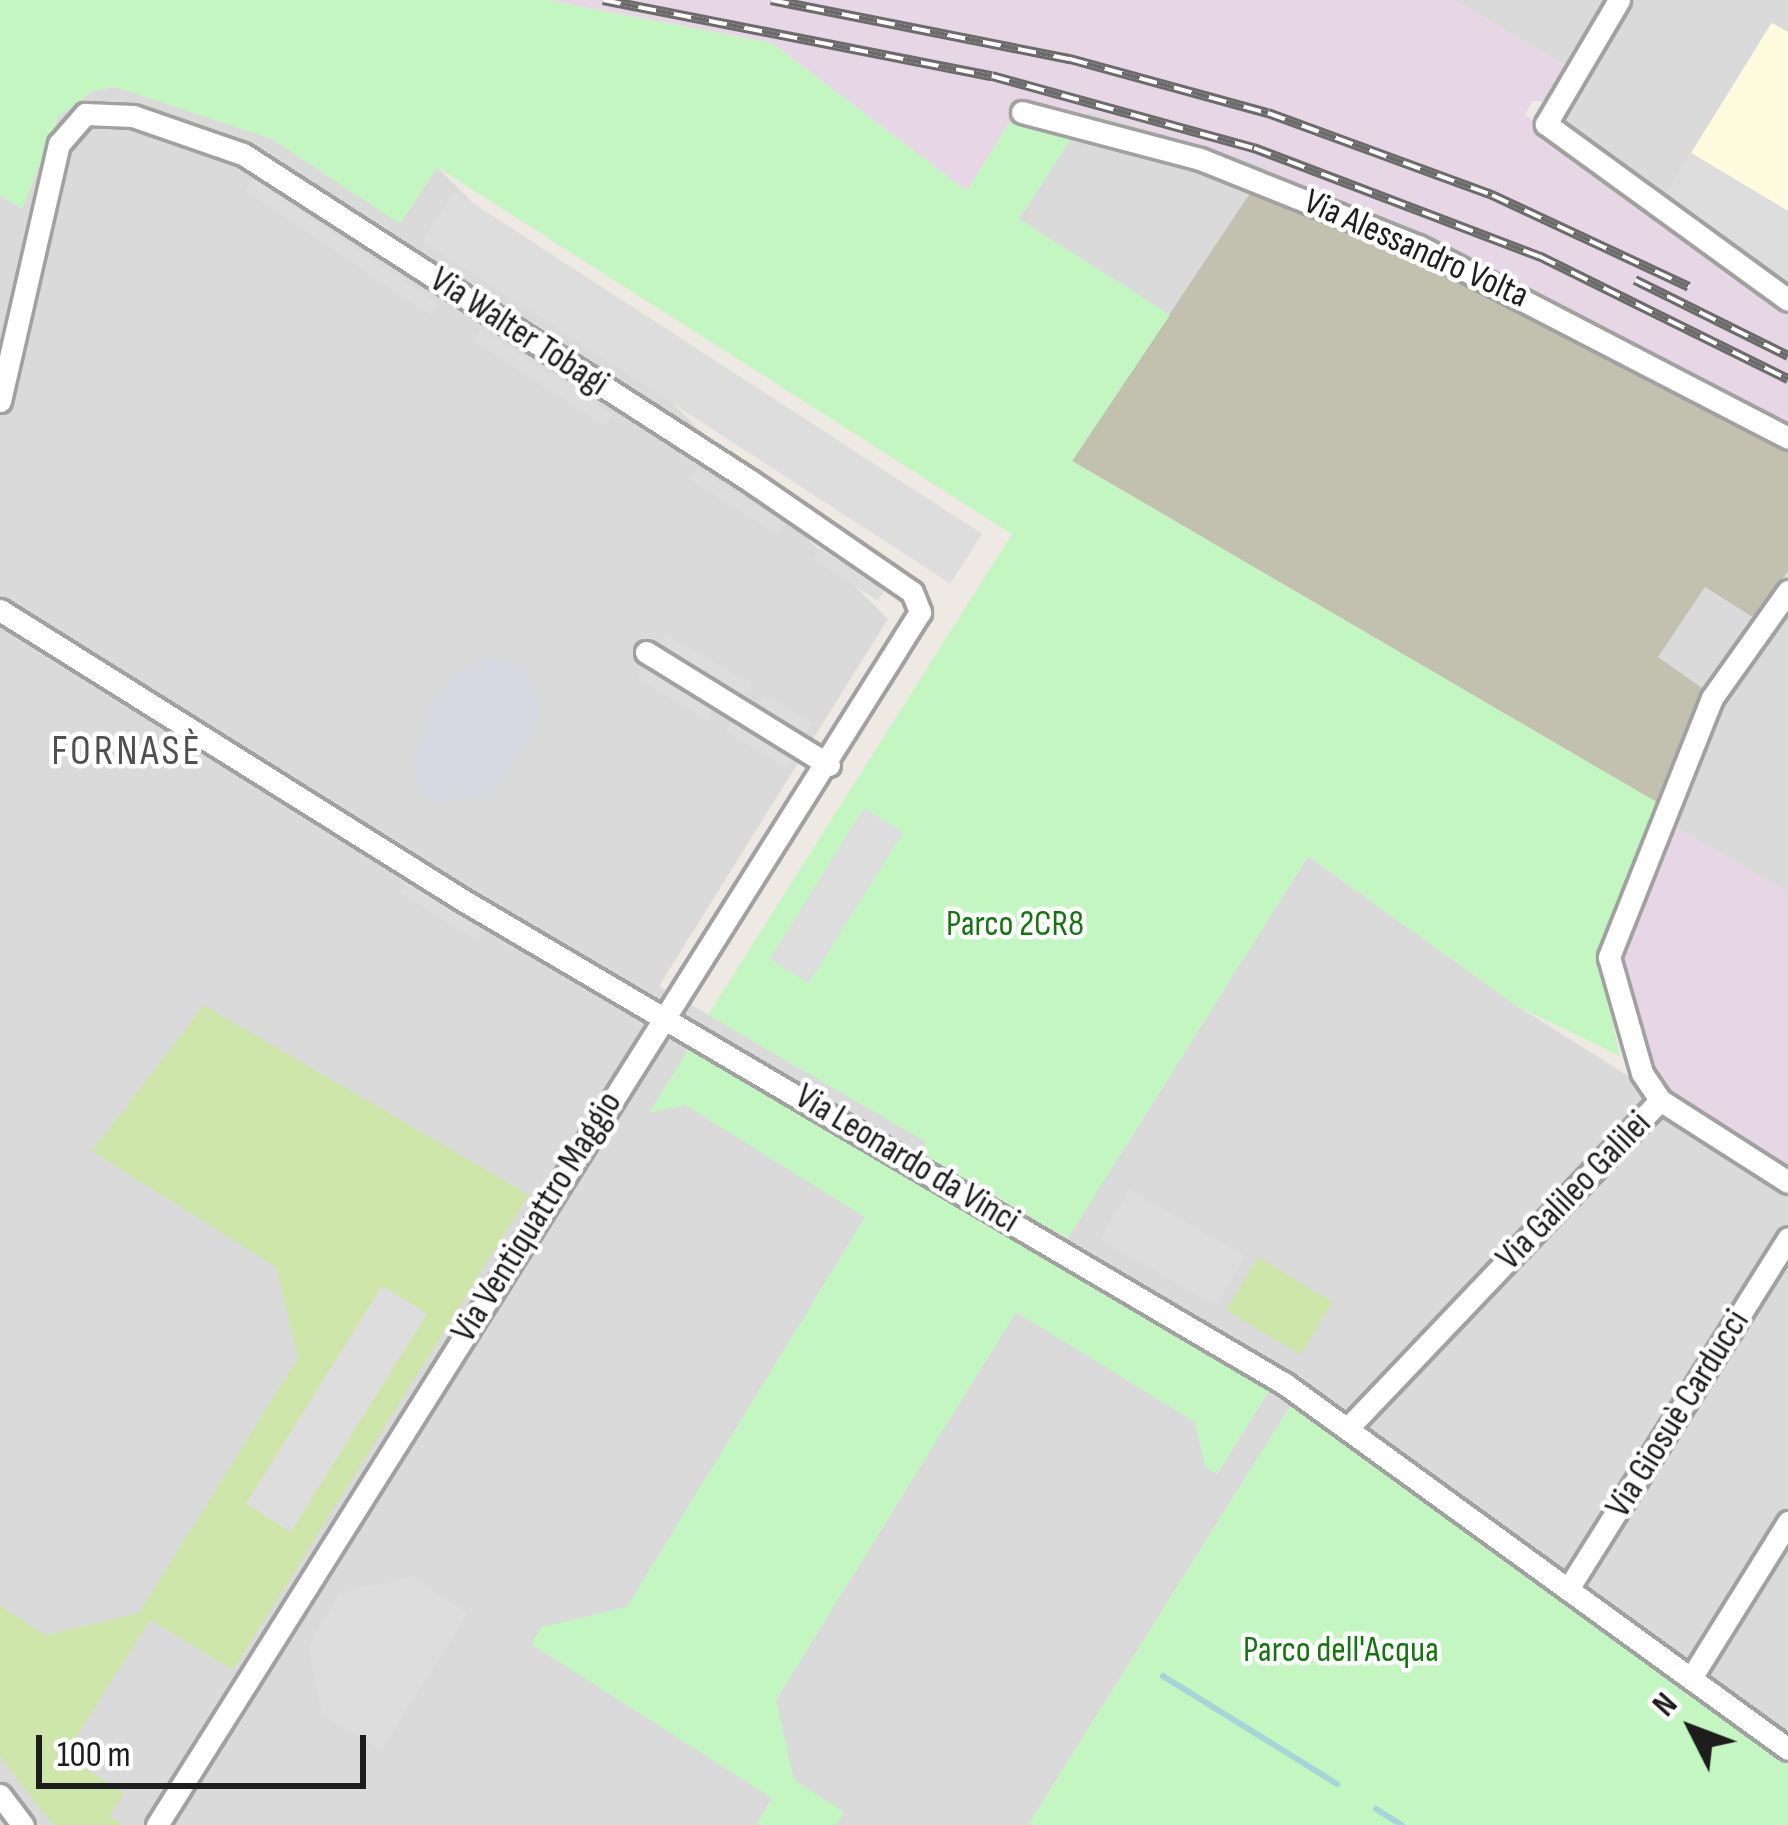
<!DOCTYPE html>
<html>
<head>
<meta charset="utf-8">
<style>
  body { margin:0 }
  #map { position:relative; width:1788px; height:1825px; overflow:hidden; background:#eee9e3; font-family:"Sofia Sans Condensed",sans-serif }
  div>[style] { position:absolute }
  .residential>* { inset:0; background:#dbdada }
  .industrial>* { inset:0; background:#e7d6e5 }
  .education>* { inset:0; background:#fdfadd }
  .construction>* { inset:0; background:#c2c0af }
  .grass>* { inset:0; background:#cfe6ab; transform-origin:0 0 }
  .park>* { inset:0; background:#c4f6c2 }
  .parking>* { inset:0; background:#ddd; transform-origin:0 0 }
  .plaza>* { inset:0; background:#d8d9e3 }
  .stream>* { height:6px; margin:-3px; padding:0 3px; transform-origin:3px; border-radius:3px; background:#a6d4d9 }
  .roads { filter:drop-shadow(3px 0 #a1a1a1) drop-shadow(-3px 0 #a1a1a1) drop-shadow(0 3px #a1a1a1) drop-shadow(0 -3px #a1a1a1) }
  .minor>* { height:21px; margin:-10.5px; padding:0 10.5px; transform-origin:10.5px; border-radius:10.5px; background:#fff }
  .rail>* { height:10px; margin-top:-5px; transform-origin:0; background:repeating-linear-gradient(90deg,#fff 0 18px,#6b6b6b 0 36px); box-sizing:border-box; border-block:3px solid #6b6b6b }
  span { translate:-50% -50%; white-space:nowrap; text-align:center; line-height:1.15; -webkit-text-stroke:9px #fff; paint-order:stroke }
  .street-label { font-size:36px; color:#1d1d1d }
  .park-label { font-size:36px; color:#147511 }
  .quarter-label { font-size:42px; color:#505050; letter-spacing:3px }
  .north { position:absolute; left:1632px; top:1669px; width:120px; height:120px; -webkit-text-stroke:9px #fff; paint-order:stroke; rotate:312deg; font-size:33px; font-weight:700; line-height:48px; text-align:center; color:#1d1d1d }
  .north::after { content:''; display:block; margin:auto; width:42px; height:54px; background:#1d1d1d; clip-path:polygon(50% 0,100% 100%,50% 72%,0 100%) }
  .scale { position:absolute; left:36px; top:1735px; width:330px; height:54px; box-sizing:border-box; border:6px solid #1d1d1d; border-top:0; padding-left:15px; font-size:36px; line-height:42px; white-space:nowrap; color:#1d1d1d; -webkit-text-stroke:9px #fff; paint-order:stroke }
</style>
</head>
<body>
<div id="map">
  <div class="residential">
    <i style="clip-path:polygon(1454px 0,1604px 0,1565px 65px)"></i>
    <i style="clip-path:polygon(1631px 0,1788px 0,1788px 32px,1771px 23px,1663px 199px,1558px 125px)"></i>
    <i style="clip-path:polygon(116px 87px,272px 139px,399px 223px,437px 167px,888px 619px,659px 986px,927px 1142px,922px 1152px,1067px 1238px,1308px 856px,1517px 1006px,1788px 1176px,1788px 1825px,0 1825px,0 195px,22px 209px,58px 117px,94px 90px)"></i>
    <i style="clip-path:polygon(1088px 111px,1268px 166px,1170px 315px,1018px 219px)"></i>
    <i style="clip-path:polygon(1788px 571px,1788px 892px,1653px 814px,1702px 688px,1657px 658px,1705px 587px,1754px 618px)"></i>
  </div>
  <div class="industrial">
    <i style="clip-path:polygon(547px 0,1454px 0,1565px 65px,1544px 101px,1532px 101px,1525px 115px,1788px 308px,1788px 429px,1535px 293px,1263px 172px,1267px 166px,1088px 112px,1071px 139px,1011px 120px,967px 191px,772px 43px)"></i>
    <i style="clip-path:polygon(1669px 823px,1788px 892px,1788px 1176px,1662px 1098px,1611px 957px)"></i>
  </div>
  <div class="education">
    <i style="clip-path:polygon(1772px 23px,1788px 32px,1788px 211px,1691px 153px)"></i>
  </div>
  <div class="construction">
    <i style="clip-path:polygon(1256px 184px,1416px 252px,1788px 447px,1788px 571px,1754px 618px,1705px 587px,1658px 657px,1702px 688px,1658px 803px,1072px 461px)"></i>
  </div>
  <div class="grass">
    <i style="clip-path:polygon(204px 1005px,529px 1195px,233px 1670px,150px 1620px,65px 1755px,124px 1793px,110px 1816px,124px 1825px,53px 1825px,0 1756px,0 1606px,45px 1635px,139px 1613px,298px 1358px,276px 1267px,92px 1151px)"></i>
    <i style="left:1258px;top:1257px;width:87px;height:62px;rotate:31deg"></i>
  </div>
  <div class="park">
    <i style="clip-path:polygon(0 0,547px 0,772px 43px,967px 191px,1011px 120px,1071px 139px,1019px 219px,1170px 315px,1072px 461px,1658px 803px,1599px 964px,1620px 1056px,1517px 1006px,1308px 856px,1068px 1238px,921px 1153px,926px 1142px,708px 1015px,1012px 534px,437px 167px,400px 224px,272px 139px,116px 87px,94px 90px,58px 117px,22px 209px,0 195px)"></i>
    <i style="clip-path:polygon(691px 1045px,1269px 1391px,1217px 1474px,1205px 1467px,1195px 1422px,1016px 1312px,776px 1700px,794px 1780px,844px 1812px,836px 1825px,756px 1825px,772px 1798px,531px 1644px,542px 1627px,627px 1607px,865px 1217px,685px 1105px,649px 1113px)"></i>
    <i style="clip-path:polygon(1292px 1403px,1788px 1763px,1788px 1825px,1028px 1825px)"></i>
  </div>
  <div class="parking">
    <i style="clip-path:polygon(1691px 153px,1788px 211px,1788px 288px,1663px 199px)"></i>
    <i style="left:253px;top:179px;width:223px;height:14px;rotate:34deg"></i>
    <i style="left:454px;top:191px;width:630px;height:59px;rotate:33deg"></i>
    <i style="left:481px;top:329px;width:157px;height:14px;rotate:33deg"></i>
    <i style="left:697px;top:468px;width:104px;height:14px;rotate:32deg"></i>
    <i style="left:820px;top:548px;width:77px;height:13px;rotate:33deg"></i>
    <i style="left:665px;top:634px;width:100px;height:17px;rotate:30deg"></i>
    <i style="left:646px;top:664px;width:81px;height:17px;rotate:31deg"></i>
    <i style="left:764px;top:694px;width:57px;height:15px;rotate:31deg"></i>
    <i style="left:734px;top:717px;width:71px;height:17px;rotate:31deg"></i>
    <i style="left:864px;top:808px;width:46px;height:178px;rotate:32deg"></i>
    <i style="left:407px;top:881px;width:89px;height:14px;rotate:32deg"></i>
    <i style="left:1129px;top:1189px;width:134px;height:58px;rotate:30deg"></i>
    <i style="left:382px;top:1286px;width:53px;height:257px;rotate:32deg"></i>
    <i style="clip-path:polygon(412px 1577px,468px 1613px,381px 1750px,323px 1716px,308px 1648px,340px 1592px)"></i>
  </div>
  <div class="plaza">
    <i style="clip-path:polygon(495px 657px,527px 668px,540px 702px,538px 730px,492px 793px,433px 803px,417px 784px,412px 760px,430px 705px,457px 672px)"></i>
  </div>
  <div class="stream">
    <i style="left:1163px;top:1676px;width:205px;rotate:31.8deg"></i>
    <i style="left:1376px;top:1809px;width:31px;rotate:32deg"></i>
  </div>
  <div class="roads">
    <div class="minor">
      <i style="left:1619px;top:0;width:144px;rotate:120.5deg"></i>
      <i style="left:1546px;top:124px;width:299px;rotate:36deg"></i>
      <i style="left:1022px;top:112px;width:184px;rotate:14.8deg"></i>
      <i style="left:1200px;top:159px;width:235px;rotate:21.8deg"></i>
      <i style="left:1418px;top:246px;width:417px;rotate:27.4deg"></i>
      <i style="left:0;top:401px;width:264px;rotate:-77.1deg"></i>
      <i style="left:59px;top:144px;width:40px;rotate:-49deg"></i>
      <i style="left:85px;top:114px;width:48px;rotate:2.4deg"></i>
      <i style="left:133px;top:116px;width:116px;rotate:19.1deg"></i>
      <i style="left:243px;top:154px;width:602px;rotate:32.79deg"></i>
      <i style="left:749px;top:480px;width:198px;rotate:34.5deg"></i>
      <i style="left:912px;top:592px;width:22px;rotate:68deg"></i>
      <i style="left:920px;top:612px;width:1433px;rotate:122.17deg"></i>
      <i style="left:1788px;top:591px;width:131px;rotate:125.4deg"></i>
      <i style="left:1712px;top:698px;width:279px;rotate:111.7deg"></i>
      <i style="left:1609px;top:957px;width:121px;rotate:74.1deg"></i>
      <i style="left:1642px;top:1073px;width:32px;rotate:56deg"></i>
      <i style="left:1660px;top:1100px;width:152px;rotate:32.6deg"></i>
      <i style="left:0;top:610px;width:544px;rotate:32.08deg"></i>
      <i style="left:461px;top:899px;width:956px;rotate:30.48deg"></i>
      <i style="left:1285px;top:1384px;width:621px;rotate:35.97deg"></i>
      <i style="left:646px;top:652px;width:215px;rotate:31.7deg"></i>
      <i style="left:1347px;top:1429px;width:454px;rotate:-46.4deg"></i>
      <i style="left:1568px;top:1589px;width:414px;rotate:-57.9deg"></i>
      <i style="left:1691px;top:1678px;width:184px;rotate:-58.1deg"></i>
      <i style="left:0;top:1795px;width:38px;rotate:53deg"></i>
    </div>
  </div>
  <div class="rail">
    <i style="left:603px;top:0;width:396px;rotate:11.1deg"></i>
    <i style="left:992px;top:76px;width:272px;rotate:15.4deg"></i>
    <i style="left:1254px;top:148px;width:305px;rotate:20.8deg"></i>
    <i style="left:1539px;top:256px;width:278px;rotate:26.3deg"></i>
    <i style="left:771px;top:0;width:305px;rotate:11.2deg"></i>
    <i style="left:1070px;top:59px;width:205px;rotate:15.3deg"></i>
    <i style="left:1268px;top:113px;width:239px;rotate:20.1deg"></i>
    <i style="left:1492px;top:195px;width:217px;rotate:25deg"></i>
    <i style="left:1635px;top:280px;width:171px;rotate:26.4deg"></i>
  </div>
  <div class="street-label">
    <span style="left:1416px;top:249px;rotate:24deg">Via Alessandro Volta</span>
    <span style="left:519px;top:332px;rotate:33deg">Via Walter Tobagi</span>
    <span style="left:907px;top:1159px;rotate:31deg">Via Leonardo da Vinci</span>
    <span style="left:1574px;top:1191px;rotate:-46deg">Via Galileo Galilei</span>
    <span style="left:537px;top:1217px;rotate:-58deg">Via Ventiquattro Maggio</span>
    <span style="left:1678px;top:1414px;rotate:-58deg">Via Giosuè Carducci</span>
  </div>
  <div class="park-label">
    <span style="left:1015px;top:925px">Parco 2CR8</span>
    <span style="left:1341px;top:1651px">Parco dell'Acqua</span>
  </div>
  <div class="quarter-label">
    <span style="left:127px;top:752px">FORNASÈ</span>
  </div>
  <div class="north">N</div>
  <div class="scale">100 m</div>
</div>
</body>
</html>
